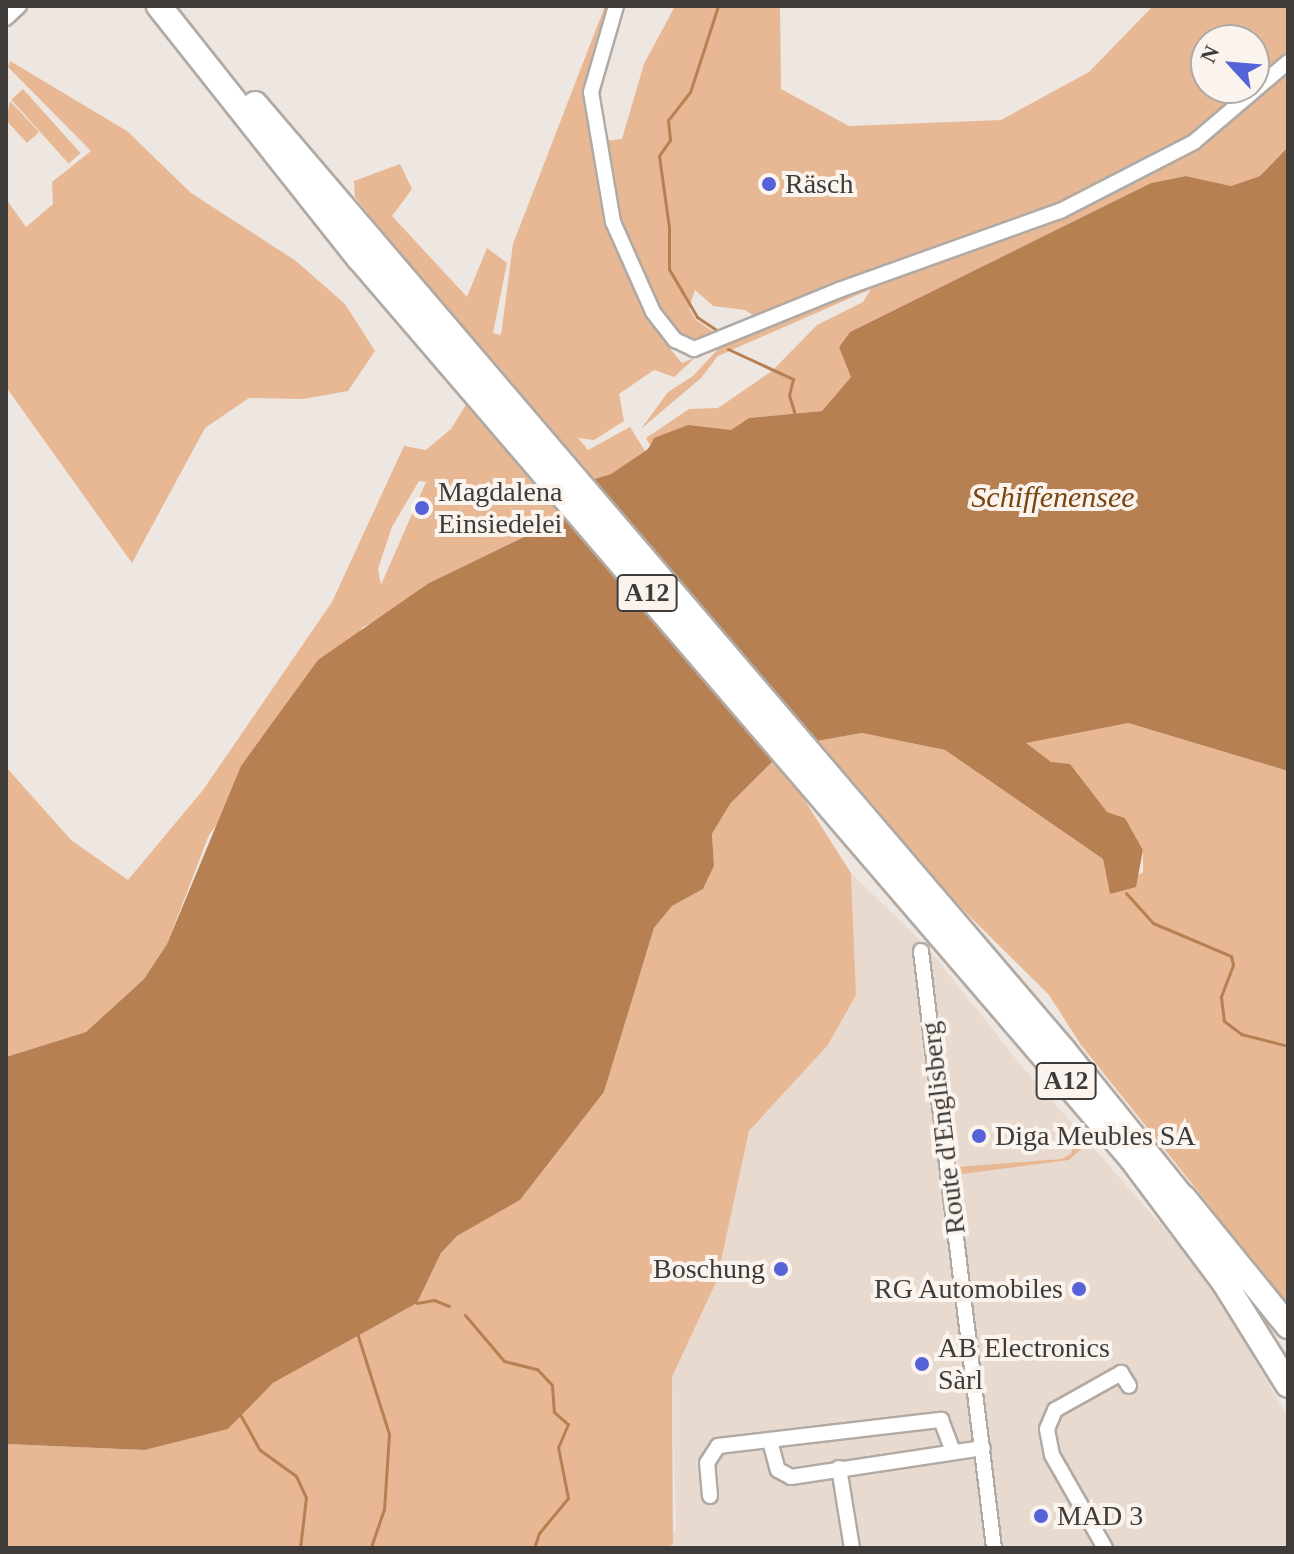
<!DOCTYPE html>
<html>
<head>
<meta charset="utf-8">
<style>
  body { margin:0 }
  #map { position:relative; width:1294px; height:1554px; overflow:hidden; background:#eee6e0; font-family:Georgia,serif }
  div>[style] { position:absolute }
  .built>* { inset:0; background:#e9dad0 }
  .green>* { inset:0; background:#e7b893; transform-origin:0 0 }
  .water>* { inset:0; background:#b68053 }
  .stream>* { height:3px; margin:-1.5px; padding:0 1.5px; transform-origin:1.5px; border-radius:1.5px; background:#b68053 }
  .roads { filter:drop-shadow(2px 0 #b1aaa4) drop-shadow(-2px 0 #b1aaa4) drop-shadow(0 2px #b1aaa4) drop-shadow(0 -2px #b1aaa4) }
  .minor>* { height:14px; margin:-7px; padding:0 7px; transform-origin:7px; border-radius:7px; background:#fff }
  .motorway>* { height:24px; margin:-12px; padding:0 12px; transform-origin:12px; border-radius:12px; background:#fff }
  .dots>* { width:22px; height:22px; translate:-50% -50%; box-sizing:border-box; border:4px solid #fbf4ee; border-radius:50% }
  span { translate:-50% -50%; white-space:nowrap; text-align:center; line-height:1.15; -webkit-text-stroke:8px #fbf4ee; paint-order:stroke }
  .shield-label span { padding:2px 6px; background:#fbf4ee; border:2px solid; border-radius:6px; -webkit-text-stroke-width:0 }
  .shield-label { font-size:26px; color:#3e3b38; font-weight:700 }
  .poi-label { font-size:28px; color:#3e3b38 }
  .left { translate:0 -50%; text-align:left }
  .right { translate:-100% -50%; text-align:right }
  .street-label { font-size:28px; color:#3e3b38 }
  .water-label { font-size:30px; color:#79440f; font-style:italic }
  .frame { position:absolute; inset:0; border:8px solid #3e3b38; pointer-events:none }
  .north { position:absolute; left:1190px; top:24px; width:80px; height:80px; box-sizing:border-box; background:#fbf4ee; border:2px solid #afaaa5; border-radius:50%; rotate:296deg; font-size:22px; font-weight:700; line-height:32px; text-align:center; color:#3e3b38 }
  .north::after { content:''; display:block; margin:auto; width:28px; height:36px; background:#5562d8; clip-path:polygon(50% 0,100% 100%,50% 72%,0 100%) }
</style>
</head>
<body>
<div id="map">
  <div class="built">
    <i style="clip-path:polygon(851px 873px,929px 949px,1020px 1064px,1212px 1283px,1288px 1418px,1288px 1548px,649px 1548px,676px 1531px,672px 1377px,717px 1280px,749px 1131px,828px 1045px,856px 995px)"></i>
  </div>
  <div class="green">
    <i style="clip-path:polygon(evenodd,605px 6px,611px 6px,584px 101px,610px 223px,628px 275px,662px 339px,682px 363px,696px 357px,674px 377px,654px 370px,619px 394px,624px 421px,594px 440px,578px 438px,588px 450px,630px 427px,645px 451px,611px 474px,591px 480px,563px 518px,429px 583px,393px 613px,363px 627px,209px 835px,167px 944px,144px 979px,86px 1032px,6px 1057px,6px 767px,71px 840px,128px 880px,203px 790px,332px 602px,404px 446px,426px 450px,451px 429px,490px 366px,355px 197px,354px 181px,400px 164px,412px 189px,392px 216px,467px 297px,487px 248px,507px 263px,493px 333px,501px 335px,513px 244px,605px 6px,419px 481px,426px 482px,381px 585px,378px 569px,392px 527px,419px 481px)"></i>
    <i style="clip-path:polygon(675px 6px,780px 6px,781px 89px,849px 126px,1001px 120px,1089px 72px,1153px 6px,1288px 6px,1288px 55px,1254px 86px,1254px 40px,1206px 40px,1206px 88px,1252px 88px,1194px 138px,1059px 206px,759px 319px,745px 310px,713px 306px,695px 290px,689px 308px,696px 320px,720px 336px,693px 343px,657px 310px,617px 219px,596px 93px,599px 72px,605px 74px,601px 94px,606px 141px,622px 139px,644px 64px)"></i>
    <i style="clip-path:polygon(10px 61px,127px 131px,191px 193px,296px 261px,345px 304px,375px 351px,348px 391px,303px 399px,249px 398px,205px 428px,132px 563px,6px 387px,6px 199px,26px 227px,53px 204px,52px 182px,91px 151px,8px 67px)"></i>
    <i style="clip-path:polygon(1288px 68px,1288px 147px,1260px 176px,1231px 186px,1186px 176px,1151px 183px,850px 332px,839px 347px,852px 376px,822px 411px,749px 418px,731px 430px,654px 438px,650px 445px,646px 438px,689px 409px,718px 408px,772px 371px,817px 325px,863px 302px,871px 289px,718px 356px,701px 378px,641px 429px,668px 392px,693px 376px,720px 347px,836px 295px,1060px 216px,1195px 147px)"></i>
    <i style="left:23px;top:89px;width:86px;height:16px;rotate:48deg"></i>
    <i style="clip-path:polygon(10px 101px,39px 132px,27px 143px,6px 120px)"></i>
    <i style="clip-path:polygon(1128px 723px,1288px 771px,1288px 1315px,1209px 1205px,1081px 1045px,1049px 995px,913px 860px,811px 742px,862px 733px,945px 750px,1103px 859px,1110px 894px,1143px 872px,1143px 850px,1125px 818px,1107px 812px,1025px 742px)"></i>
    <i style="clip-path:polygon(777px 757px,851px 873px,856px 995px,828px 1045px,749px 1131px,717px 1280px,672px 1377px,673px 1544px,665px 1548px,6px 1548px,6px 1444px,145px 1450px,228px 1429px,273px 1383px,417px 1303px,441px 1253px,457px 1236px,520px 1200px,604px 1092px,654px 928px,672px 906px,703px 889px,714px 866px,712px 834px,730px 804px)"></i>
    <i style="clip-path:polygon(1075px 1128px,1088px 1143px,1069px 1160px,954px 1175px,957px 1167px,1062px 1159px,1072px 1153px,1069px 1134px)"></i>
  </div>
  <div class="water">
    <i style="clip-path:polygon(1288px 147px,1288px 771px,1128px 723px,1026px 743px,1051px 762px,1070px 764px,1107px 812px,1125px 818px,1143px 850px,1136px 887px,1110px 894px,1103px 859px,945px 750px,862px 733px,811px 742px,777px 757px,730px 804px,712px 834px,714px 866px,703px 889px,672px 906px,654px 928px,604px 1092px,520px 1200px,457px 1236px,441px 1253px,417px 1303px,273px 1383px,228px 1429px,145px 1450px,6px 1444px,6px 1057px,86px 1032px,144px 979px,167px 944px,241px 766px,318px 660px,429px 583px,563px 518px,591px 480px,611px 474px,648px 449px,654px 438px,688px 425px,731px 430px,749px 418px,822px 411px,851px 377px,839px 347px,850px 332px,1151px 183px,1186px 176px,1231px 186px,1260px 176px)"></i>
  </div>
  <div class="stream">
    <i style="left:718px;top:6px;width:90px;rotate:108deg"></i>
    <i style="left:690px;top:92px;width:36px;rotate:128deg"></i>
    <i style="left:668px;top:120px;width:20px;rotate:84deg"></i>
    <i style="left:670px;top:140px;width:19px;rotate:125deg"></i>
    <i style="left:659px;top:156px;width:72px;rotate:82deg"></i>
    <i style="left:669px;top:227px;width:42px;rotate:90deg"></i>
    <i style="left:669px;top:269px;width:56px;rotate:59.7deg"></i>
    <i style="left:697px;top:317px;width:27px;rotate:34deg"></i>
    <i style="left:728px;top:349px;width:72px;rotate:24.8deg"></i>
    <i style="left:793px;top:379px;width:16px;rotate:104deg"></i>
    <i style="left:789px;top:395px;width:21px;rotate:73deg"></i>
    <i style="left:1126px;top:893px;width:40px;rotate:48deg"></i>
    <i style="left:1153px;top:923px;width:85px;rotate:22.9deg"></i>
    <i style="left:1231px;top:956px;width:9px;rotate:77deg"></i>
    <i style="left:1233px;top:965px;width:34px;rotate:111deg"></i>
    <i style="left:1221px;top:997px;width:24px;rotate:83deg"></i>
    <i style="left:1224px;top:1021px;width:21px;rotate:37deg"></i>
    <i style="left:1241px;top:1034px;width:49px;rotate:14.3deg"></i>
    <i style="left:417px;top:1303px;width:17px;rotate:-10deg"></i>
    <i style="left:434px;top:1300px;width:16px;rotate:22deg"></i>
    <i style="left:465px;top:1315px;width:60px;rotate:49.7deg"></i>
    <i style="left:504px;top:1361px;width:34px;rotate:14deg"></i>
    <i style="left:537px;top:1369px;width:22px;rotate:47deg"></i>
    <i style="left:552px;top:1385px;width:27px;rotate:86deg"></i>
    <i style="left:554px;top:1412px;width:18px;rotate:41deg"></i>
    <i style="left:568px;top:1424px;width:25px;rotate:113deg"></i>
    <i style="left:558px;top:1447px;width:52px;rotate:78.9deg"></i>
    <i style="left:568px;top:1498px;width:45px;rotate:129.6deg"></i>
    <i style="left:539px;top:1533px;width:16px;rotate:108deg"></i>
    <i style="left:357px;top:1333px;width:106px;rotate:72.4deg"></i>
    <i style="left:389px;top:1434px;width:75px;rotate:93.8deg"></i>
    <i style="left:384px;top:1509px;width:40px;rotate:108.9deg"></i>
    <i style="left:241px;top:1416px;width:39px;rotate:61deg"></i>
    <i style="left:260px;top:1450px;width:44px;rotate:35.8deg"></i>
    <i style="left:296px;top:1476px;width:23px;rotate:65deg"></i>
    <i style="left:306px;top:1497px;width:51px;rotate:96.7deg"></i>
  </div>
  <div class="roads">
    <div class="minor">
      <i style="left:616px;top:6px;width:90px;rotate:106.2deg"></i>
      <i style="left:591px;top:92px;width:132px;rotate:80.4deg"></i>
      <i style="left:613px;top:222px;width:98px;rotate:66deg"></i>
      <i style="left:653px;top:312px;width:36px;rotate:52deg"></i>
      <i style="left:675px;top:340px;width:21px;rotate:25deg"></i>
      <i style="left:694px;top:349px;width:157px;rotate:-22.1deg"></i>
      <i style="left:839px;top:290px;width:235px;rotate:-19.7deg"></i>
      <i style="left:1060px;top:211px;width:151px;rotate:-27.2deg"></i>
      <i style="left:1194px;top:142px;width:123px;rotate:-40.4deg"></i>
      <i style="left:6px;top:18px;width:18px;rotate:-43deg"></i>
      <i style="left:921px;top:951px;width:601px;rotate:83.03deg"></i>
      <i style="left:770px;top:1441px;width:30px;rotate:75deg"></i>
      <i style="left:778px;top:1470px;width:15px;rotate:28deg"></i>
      <i style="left:791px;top:1477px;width:194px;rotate:-8.6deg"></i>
      <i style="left:839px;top:1468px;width:81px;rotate:80.8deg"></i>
      <i style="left:710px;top:1496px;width:33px;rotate:-95deg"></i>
      <i style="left:707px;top:1463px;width:20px;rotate:-57deg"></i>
      <i style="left:718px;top:1446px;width:225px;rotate:-6.7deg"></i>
      <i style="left:941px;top:1420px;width:31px;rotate:69deg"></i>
      <i style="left:1105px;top:1548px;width:107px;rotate:-119.7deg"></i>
      <i style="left:1052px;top:1455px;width:26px;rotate:-101deg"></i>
      <i style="left:1047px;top:1429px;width:21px;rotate:-67deg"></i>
      <i style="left:1055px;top:1410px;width:76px;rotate:-29.3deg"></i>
      <i style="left:1121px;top:1373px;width:15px;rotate:58deg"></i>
    </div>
    <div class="motorway">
      <i style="left:159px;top:6px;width:322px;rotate:51.6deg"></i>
      <i style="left:359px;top:258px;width:1187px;rotate:49.37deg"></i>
      <i style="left:1132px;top:1159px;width:154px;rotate:53.2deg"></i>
      <i style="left:1224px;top:1282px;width:121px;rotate:58.1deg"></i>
      <i style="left:255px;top:104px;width:1246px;rotate:49.49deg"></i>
      <i style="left:1064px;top:1051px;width:206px;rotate:51.1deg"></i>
      <i style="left:1184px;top:1198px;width:165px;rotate:50.9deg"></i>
    </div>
  </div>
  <div class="dots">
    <i style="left:769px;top:184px;background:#5562d8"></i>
    <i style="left:422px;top:508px;background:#5562d8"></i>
    <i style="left:979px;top:1136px;background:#5562d8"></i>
    <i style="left:781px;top:1269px;background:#5562d8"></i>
    <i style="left:1079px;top:1289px;background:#5562d8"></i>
    <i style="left:922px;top:1364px;background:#5562d8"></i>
    <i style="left:1041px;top:1516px;background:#5562d8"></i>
  </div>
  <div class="shield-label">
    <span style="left:647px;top:593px">A12</span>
    <span style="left:1066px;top:1081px">A12</span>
  </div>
  <div class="poi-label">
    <span class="left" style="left:785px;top:184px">Räsch</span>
    <span class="left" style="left:438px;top:508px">Magdalena<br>Einsiedelei</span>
    <span class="left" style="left:995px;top:1136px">Diga Meubles SA</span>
    <span class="right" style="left:765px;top:1269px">Boschung</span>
    <span class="right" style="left:1063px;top:1289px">RG Automobiles</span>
    <span class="left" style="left:938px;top:1364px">AB Electronics<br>Sàrl</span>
    <span class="left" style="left:1057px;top:1516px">MAD 3</span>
  </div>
  <div class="street-label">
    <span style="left:943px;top:1128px;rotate:-97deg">Route d'Englisberg</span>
  </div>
  <div class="water-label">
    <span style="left:1053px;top:497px">Schiffenensee</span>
  </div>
  <div class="frame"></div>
  <div class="north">N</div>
</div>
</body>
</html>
